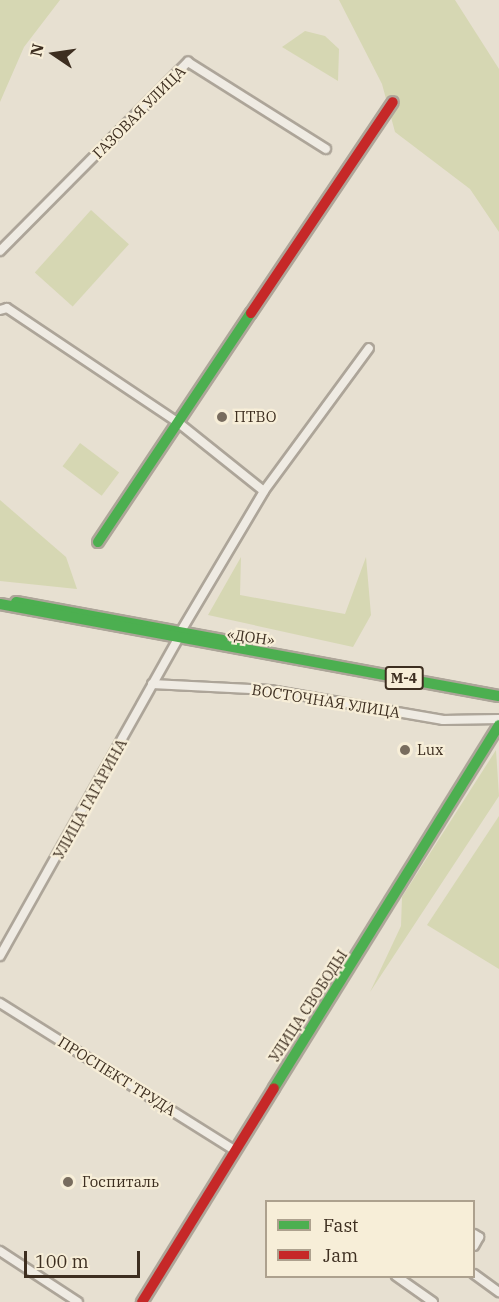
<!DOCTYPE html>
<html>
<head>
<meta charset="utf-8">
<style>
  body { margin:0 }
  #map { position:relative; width:499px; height:1302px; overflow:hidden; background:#e7e0d1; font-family:"IBM Plex Serif",serif }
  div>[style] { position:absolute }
  .green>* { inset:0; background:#d6d7b3; transform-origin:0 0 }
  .roads { filter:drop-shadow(2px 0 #ada599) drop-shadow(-2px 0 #ada599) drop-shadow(0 2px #ada599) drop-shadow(0 -2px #ada599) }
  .street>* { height:8px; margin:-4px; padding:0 4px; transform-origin:4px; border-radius:4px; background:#efebe3 }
  .fast>* { height:10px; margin:-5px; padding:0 5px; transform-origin:5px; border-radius:5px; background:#4caf50 }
  .jam>* { height:10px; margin:-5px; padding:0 5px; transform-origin:5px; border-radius:5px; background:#c62828 }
  .dots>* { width:16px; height:16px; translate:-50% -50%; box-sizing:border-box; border:3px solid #f7eed8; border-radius:50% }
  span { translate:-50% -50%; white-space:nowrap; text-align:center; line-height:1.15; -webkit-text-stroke:4.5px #f7eed8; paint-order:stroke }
  .shield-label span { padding:2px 4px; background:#f7eed8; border:2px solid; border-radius:4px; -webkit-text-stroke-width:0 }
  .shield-label { font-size:14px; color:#3d2e20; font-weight:700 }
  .street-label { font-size:15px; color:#3d2e20 }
  .poi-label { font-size:15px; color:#3d2e20 }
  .left { translate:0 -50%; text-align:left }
  .legend { position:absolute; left:265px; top:1200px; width:210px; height:78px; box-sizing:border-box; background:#f7eed8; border:2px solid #ada18e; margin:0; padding:8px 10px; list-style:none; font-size:18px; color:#3d2e20 }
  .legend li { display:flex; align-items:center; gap:12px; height:30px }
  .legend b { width:30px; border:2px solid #ada18e }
  .north { position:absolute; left:24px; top:24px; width:60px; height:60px; -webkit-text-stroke:4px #f7eed8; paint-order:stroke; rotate:283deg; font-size:16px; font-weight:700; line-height:24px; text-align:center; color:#3d2e20 }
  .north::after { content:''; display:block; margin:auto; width:21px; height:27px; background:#3d2e20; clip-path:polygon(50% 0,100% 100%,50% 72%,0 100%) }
  .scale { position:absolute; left:24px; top:1251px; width:116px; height:27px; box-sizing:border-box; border:3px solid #3d2e20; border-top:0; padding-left:8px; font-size:18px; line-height:21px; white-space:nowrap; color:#3d2e20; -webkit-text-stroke:4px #f7eed8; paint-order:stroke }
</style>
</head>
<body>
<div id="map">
  <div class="green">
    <i style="clip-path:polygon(0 0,60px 0,24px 47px,0 102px)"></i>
    <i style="clip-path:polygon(339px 0,455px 0,499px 69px,499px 232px,470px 189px,395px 132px,382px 84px)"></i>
    <i style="clip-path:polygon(305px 31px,325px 36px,339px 49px,338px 81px,282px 47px)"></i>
    <i style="left:91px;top:210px;width:51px;height:84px;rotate:42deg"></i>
    <i style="left:80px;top:443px;width:49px;height:29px;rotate:37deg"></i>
    <i style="clip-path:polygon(0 500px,66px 557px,77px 589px,0 581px)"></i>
    <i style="clip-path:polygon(241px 557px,240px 595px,345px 614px,366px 557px,371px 615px,353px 647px,208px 615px)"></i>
    <i style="clip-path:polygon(496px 750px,499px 796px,370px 992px,401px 926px,402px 897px)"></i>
    <i style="clip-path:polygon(499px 816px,499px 969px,427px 925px)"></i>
  </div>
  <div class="roads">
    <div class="street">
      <i style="left:0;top:251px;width:267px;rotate:-45.2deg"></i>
      <i style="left:188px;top:62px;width:163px;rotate:32.2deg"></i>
      <i style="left:0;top:310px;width:7px;rotate:-16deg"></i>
      <i style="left:7px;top:308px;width:208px;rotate:33.8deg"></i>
      <i style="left:180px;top:424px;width:107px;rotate:38.6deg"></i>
      <i style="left:181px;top:631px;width:163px;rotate:-59.3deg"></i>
      <i style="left:264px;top:491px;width:177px;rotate:-53.7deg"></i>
      <i style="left:152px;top:684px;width:118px;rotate:2.9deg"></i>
      <i style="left:270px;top:690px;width:176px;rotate:9.8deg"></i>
      <i style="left:443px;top:720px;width:56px;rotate:-1deg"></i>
      <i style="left:0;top:956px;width:361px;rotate:-60.7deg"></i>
      <i style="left:0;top:1003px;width:276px;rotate:32.1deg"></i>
      <i style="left:474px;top:1234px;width:6px;rotate:31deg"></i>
      <i style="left:479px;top:1237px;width:10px;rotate:119deg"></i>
      <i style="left:0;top:1251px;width:93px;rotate:33.2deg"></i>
      <i style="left:474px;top:1274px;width:31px;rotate:36deg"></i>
      <i style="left:396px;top:1276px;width:45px;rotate:35.1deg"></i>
    </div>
    <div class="fast">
      <i style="left:98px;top:542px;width:275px;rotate:-56.3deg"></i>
      <i style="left:16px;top:602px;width:210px;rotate:10.4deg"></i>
      <i style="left:0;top:604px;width:507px;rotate:10.45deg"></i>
      <i style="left:274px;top:1088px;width:427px;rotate:-58.2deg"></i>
    </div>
    <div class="jam">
      <i style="left:251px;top:313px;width:254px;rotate:-56.1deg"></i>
      <i style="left:142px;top:1302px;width:251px;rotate:-58.3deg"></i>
    </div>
  </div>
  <div class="dots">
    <i style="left:222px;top:417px;background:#786c5e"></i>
    <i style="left:405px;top:750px;background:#786c5e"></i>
    <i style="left:68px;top:1182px;background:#786c5e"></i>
  </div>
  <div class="shield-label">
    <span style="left:404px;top:678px">М-4</span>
  </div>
  <div class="street-label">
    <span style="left:139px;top:112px;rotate:-45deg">ГАЗОВАЯ УЛИЦА</span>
    <span style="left:251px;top:637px;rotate:8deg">«ДОН»</span>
    <span style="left:326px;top:701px;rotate:9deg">ВОСТОЧНАЯ УЛИЦА</span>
    <span style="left:90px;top:799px;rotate:-61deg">УЛИЦА ГАГАРИНА</span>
    <span style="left:308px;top:1006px;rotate:-57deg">УЛИЦА СВОБОДЫ</span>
    <span style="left:117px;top:1076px;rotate:32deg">ПРОСПЕКТ ТРУДА</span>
  </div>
  <div class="poi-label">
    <span class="left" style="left:234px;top:417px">ПТВО</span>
    <span class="left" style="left:417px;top:750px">Lux</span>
    <span class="left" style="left:82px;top:1182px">Госпиталь</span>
  </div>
  <ul class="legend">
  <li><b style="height:8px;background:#4caf50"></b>Fast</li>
  <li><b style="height:8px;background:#c62828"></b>Jam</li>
  </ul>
  <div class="north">N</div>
  <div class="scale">100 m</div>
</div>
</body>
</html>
